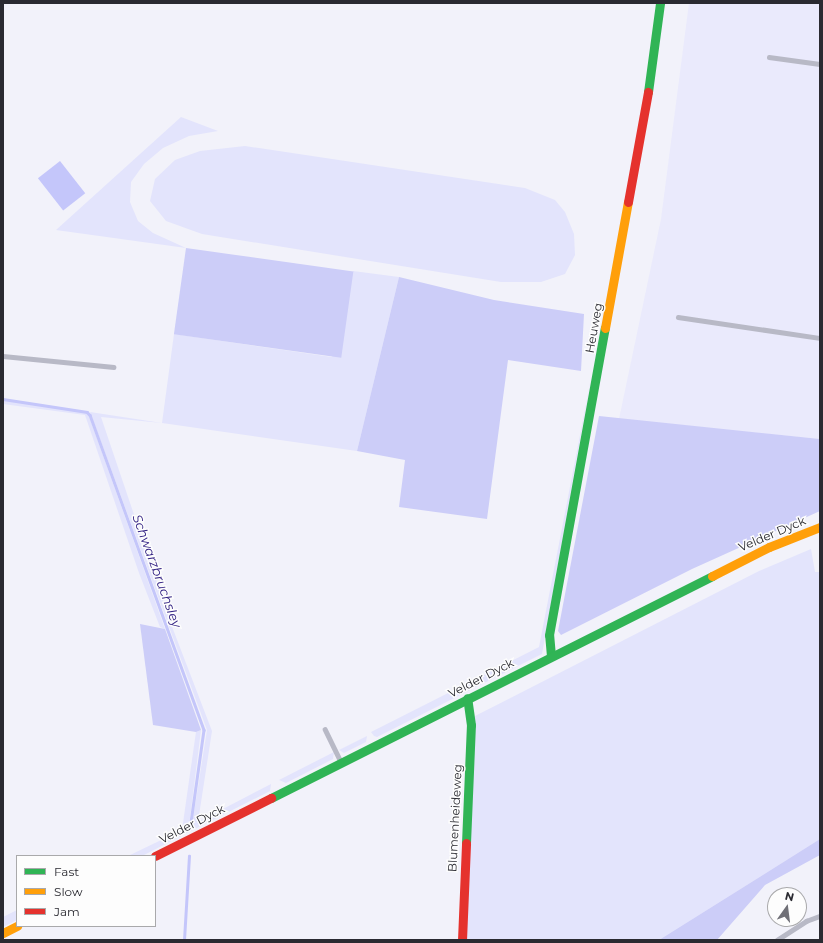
<!DOCTYPE html>
<html>
<head>
<meta charset="utf-8">
<style>
  body { margin:0 }
  #map { position:relative; width:823px; height:943px; overflow:hidden; background:#f2f2fa; font-family:Montserrat,sans-serif }
  div>[style] { position:absolute }
  .built>* { inset:0; background:#eaeafc }
  .green>* { inset:0; background:#e3e4fc }
  .forest>* { inset:0; background:#cccdf8; transform-origin:0 0 }
  .water>* { inset:0; background:#c4c6fa; transform-origin:0 0 }
  .stream>* { height:2.5px; margin:-1.25px; padding:0 1.25px; transform-origin:1.25px; border-radius:1.25px; background:#c4c6fa }
  .lane>* { height:4.5px; margin:-2.25px; padding:0 2.25px; transform-origin:2.25px; border-radius:2.25px; background:#b8b9c6 }
  .fast>* { height:9px; margin:-4.5px; padding:0 4.5px; transform-origin:4.5px; border-radius:4.5px; background:#30b455 }
  .slow>* { height:9px; margin:-4.5px; padding:0 4.5px; transform-origin:4.5px; border-radius:4.5px; background:#ff9f0a }
  .jam>* { height:9px; margin:-4.5px; padding:0 4.5px; transform-origin:4.5px; border-radius:4.5px; background:#e5322d }
  span { translate:-50% -50%; white-space:nowrap; text-align:center; line-height:1.15; -webkit-text-stroke:3px #fdfdfd; paint-order:stroke }
  .street-label { font-size:12px; color:#2a2a31 }
  .water-label { font-size:13px; color:#312083; font-style:italic }
  .frame { position:absolute; inset:0; border:4px solid #2a2a31; pointer-events:none }
  .legend { position:absolute; left:16px; top:855px; width:140px; height:72px; box-sizing:border-box; background:#fdfdfd; border:1px solid #a9a9ab; margin:0; padding:5px 7px; list-style:none; font-size:12px; color:#2a2a31 }
  .legend li { display:flex; align-items:center; gap:8px; height:20px }
  .legend b { width:20px; border:1px solid #a9a9ab }
  .north { position:absolute; left:767px; top:887px; width:40px; height:40px; box-sizing:border-box; background:#fdfdfd; border:1px solid #a9a9ab; border-radius:50%; rotate:14deg; font-size:11px; font-weight:700; line-height:16px; text-align:center; color:#2a2a31 }
  .north::after { content:''; display:block; margin:auto; width:14px; height:18px; background:#707077; clip-path:polygon(50% 0,100% 100%,50% 72%,0 100%) }
</style>
</head>
<body>
<div id="map">
  <div class="built">
    <i style="clip-path:polygon(689px 3px,820px 3px,820px 439px,619px 419px,661px 219px)"></i>
  </div>
  <div class="green">
    <i style="clip-path:polygon(181px 117px,218px 131px,189px 136px,163px 148px,144px 164px,131px 182px,130px 202px,138px 221px,153px 233px,186px 248px,56px 230px)"></i>
    <i style="clip-path:polygon(245px 146px,525px 188px,555px 200px,565px 212px,574px 234px,575px 255px,565px 274px,541px 282px,501px 282px,202px 234px,166px 221px,150px 201px,155px 179px,175px 160px,200px 151px)"></i>
    <i style="clip-path:polygon(353px 271px,399px 277px,357px 451px,162px 423px,101px 417px,171px 624px,212px 731px,198px 822px,271px 784px,270px 791px,142px 856px,128px 856px,182px 830px,196px 732px,201px 730px,189px 826px,192px 825px,207px 730px,90px 412px,162px 423px,174px 334px,332px 357px)"></i>
    <i style="clip-path:polygon(592px 373px,542px 654px,377px 737px,374px 736px,371px 732px,539px 647px)"></i>
    <i style="clip-path:polygon(3px 400px,87px 412px,89px 416px,165px 629px,160px 627px,139px 573px,85px 415px,3px 404px)"></i>
    <i style="clip-path:polygon(811px 549px,815px 572px,820px 572px,820px 839px,659px 940px,465px 940px,475px 716px,759px 571px)"></i>
    <i style="clip-path:polygon(367px 736px,366px 742px,344px 753px,339px 750px)"></i>
    <i style="clip-path:polygon(334px 752px,333px 759px,286px 783px,279px 780px)"></i>
    <i style="clip-path:polygon(17px 910px,17px 920px,3px 927px,3px 917px)"></i>
  </div>
  <div class="forest">
    <i style="left:186px;top:248px;width:169px;height:87px;rotate:8deg"></i>
    <i style="clip-path:polygon(399px 277px,494px 300px,584px 314px,581px 371px,508px 360px,487px 519px,399px 507px,405px 460px,357px 451px)"></i>
    <i style="clip-path:polygon(599px 416px,820px 439px,820px 511px,692px 569px,561px 635px,558px 631px)"></i>
    <i style="clip-path:polygon(140px 624px,165px 629px,201px 730px,196px 732px,153px 725px)"></i>
    <i style="clip-path:polygon(820px 839px,820px 855px,765px 885px,717px 940px,659px 940px)"></i>
  </div>
  <div class="water">
    <i style="left:60px;top:161px;width:41px;height:28px;rotate:52deg"></i>
  </div>
  <div class="stream">
    <i style="left:3px;top:399px;width:85px;rotate:8.8deg"></i>
    <i style="left:87px;top:412px;width:4px;rotate:45deg"></i>
    <i style="left:90px;top:415px;width:335px;rotate:70.1deg"></i>
    <i style="left:204px;top:730px;width:94px;rotate:98deg"></i>
    <i style="left:184px;top:940px;width:84px;rotate:-86.6deg"></i>
  </div>
  <div class="lane">
    <i style="left:769px;top:57px;width:51px;rotate:7.8deg"></i>
    <i style="left:678px;top:317px;width:144px;rotate:8.4deg"></i>
    <i style="left:3px;top:356px;width:111px;rotate:5.7deg"></i>
    <i style="left:325px;top:729px;width:34px;rotate:64deg"></i>
    <i style="left:777px;top:940px;width:35px;rotate:-33deg"></i>
    <i style="left:806px;top:921px;width:15px;rotate:-20deg"></i>
  </div>
  <div class="fast">
    <i style="left:648px;top:92px;width:90px;rotate:-82.3deg"></i>
    <i style="left:551px;top:656px;width:21px;rotate:-95deg"></i>
    <i style="left:549px;top:635px;width:312px;rotate:-79.7deg"></i>
    <i style="left:271px;top:798px;width:494px;rotate:-26.7deg"></i>
    <i style="left:466px;top:843px;width:118px;rotate:-87.6deg"></i>
    <i style="left:471px;top:725px;width:27px;rotate:-98deg"></i>
  </div>
  <div class="slow">
    <i style="left:605px;top:328px;width:128px;rotate:-79.7deg"></i>
    <i style="left:712px;top:576px;width:64px;rotate:-27deg"></i>
    <i style="left:769px;top:547px;width:55px;rotate:-21.4deg"></i>
    <i style="left:3px;top:933px;width:16px;rotate:-27deg"></i>
  </div>
  <div class="jam">
    <i style="left:628px;top:202px;width:112px;rotate:-79.7deg"></i>
    <i style="left:155px;top:856px;width:130px;rotate:-26.6deg"></i>
    <i style="left:462px;top:940px;width:97px;rotate:-87.6deg"></i>
  </div>
  <div class="street-label">
    <span style="left:594px;top:328px;rotate:-80deg">Heuweg</span>
    <span style="left:772px;top:534px;rotate:-23deg">Velder Dyck</span>
    <span style="left:481px;top:678px;rotate:-27deg">Velder Dyck</span>
    <span style="left:455px;top:818px;rotate:-87deg">Blumenheideweg</span>
    <span style="left:192px;top:824px;rotate:-27deg">Velder Dyck</span>
  </div>
  <div class="water-label">
    <span style="left:157px;top:571px;rotate:70deg">Schwarzbruchsley</span>
  </div>
  <div class="frame"></div>
  <ul class="legend">
  <li><b style="height:5px;background:#30b455"></b>Fast</li>
  <li><b style="height:5px;background:#ff9f0a"></b>Slow</li>
  <li><b style="height:5px;background:#e5322d"></b>Jam</li>
  </ul>
  <div class="north">N</div>
</div>
</body>
</html>
